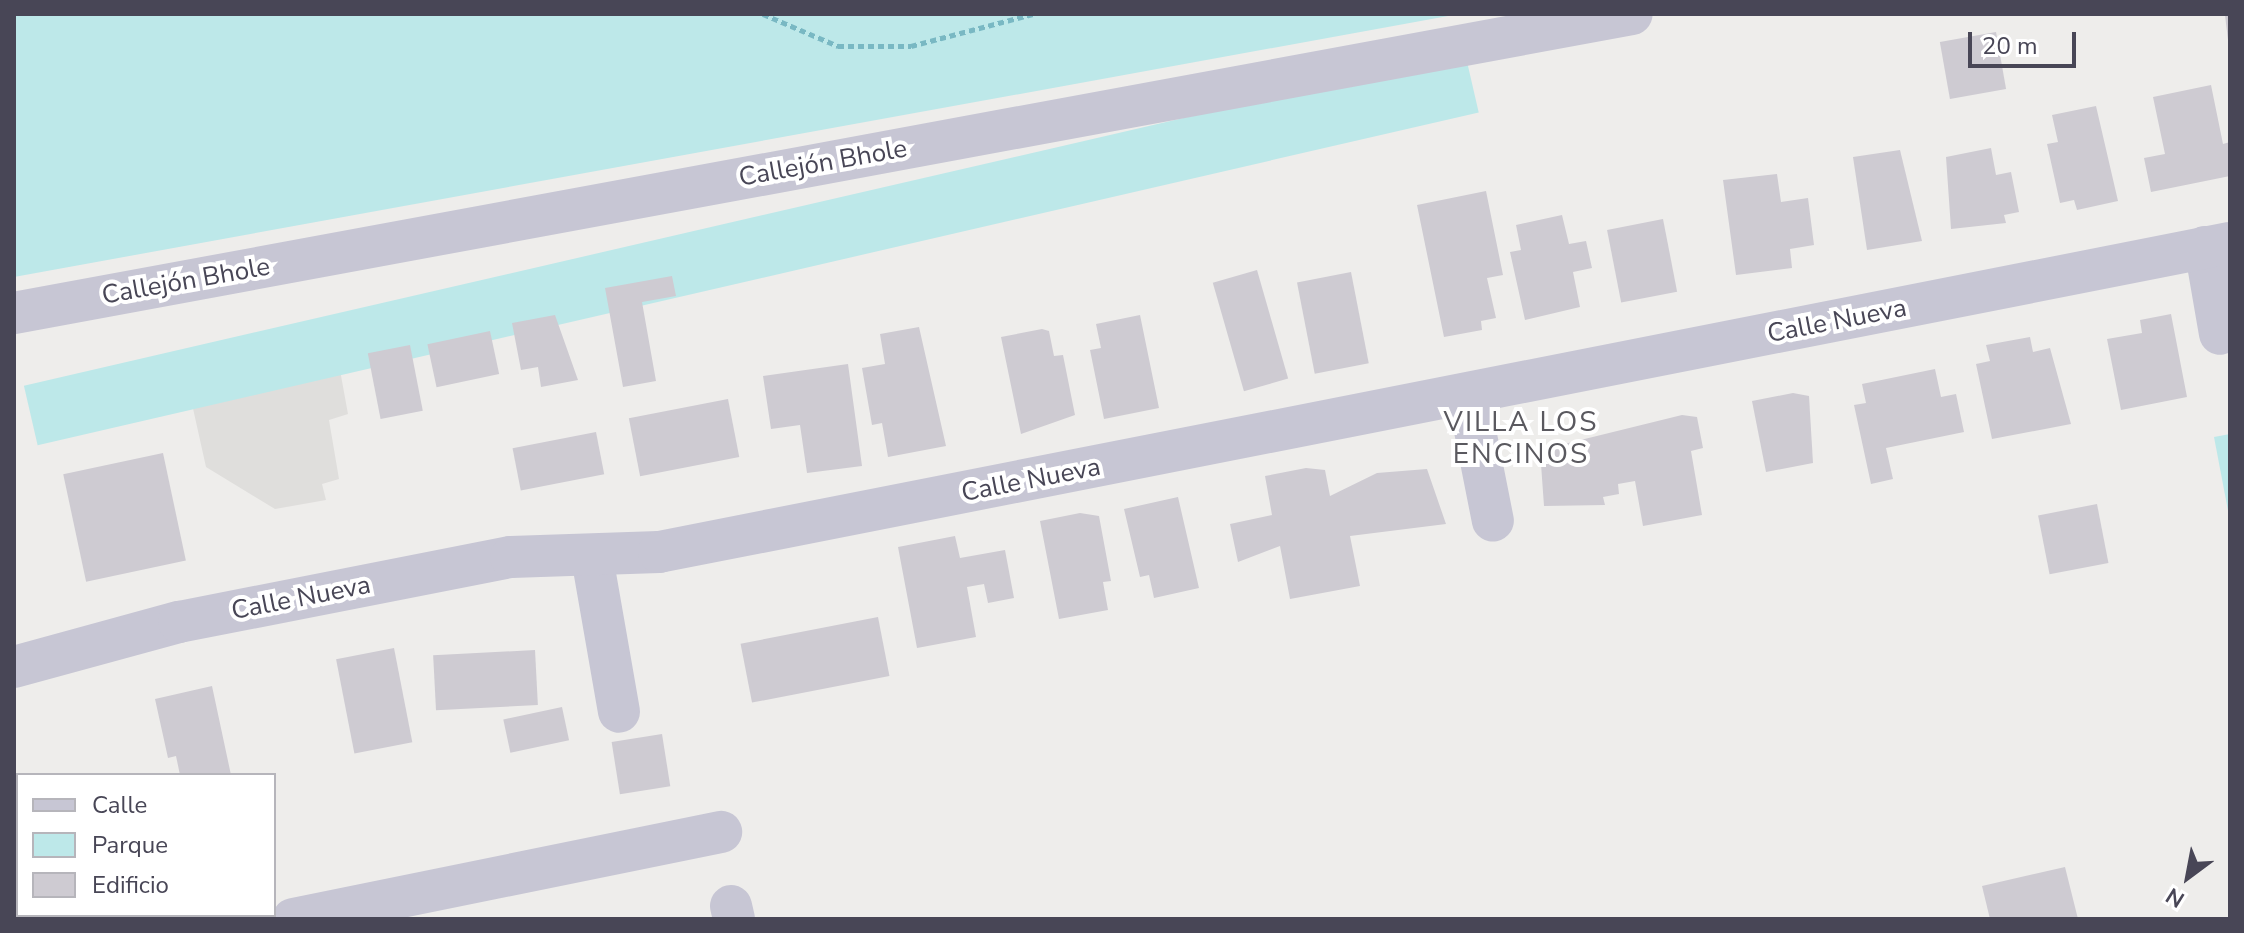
<!DOCTYPE html>
<html>
<head>
<meta charset="utf-8">
<style>
  body { margin:0 }
  #map { position:relative; width:2244px; height:933px; overflow:hidden; background:#eeedeb; font-family:"Nunito Sans",sans-serif }
  div>[style] { position:absolute }
  .education>* { inset:0; background:#dfdedc }
  .green>* { inset:0; background:#bde8e9; transform-origin:0 0 }
  .building>* { inset:0; background:#cecbd2; transform-origin:0 0 }
  .path>* { height:5px; margin-top:-2.5px; transform-origin:0; background:repeating-linear-gradient(90deg,#79b8c3 0 6px,transparent 0 10px) }
  .minor>* { height:42px; margin:-21px; padding:0 21px; transform-origin:21px; border-radius:21px; background:#c7c6d4 }
  span { translate:-50% -50%; white-space:nowrap; text-align:center; line-height:1.15; -webkit-text-stroke:8px #fff; paint-order:stroke }
  .street-label { font-size:26px; color:#484656 }
  .neighbourhood-label { font-size:28px; color:#5a595f; letter-spacing:2px }
  .frame { position:absolute; inset:0; border:16px solid #484656; pointer-events:none }
  .legend { position:absolute; left:16px; top:773px; width:260px; height:144px; box-sizing:border-box; background:#fff; border:2px solid #b6b5bb; margin:0; padding:10px 14px; list-style:none; font-size:24px; color:#484656 }
  .legend li { display:flex; align-items:center; gap:16px; height:40px }
  .legend b { width:40px; border:2px solid #b6b5bb }
  .north { position:absolute; left:2148px; top:837px; width:80px; height:80px; -webkit-text-stroke:6px #fff; paint-order:stroke; rotate:212deg; font-size:22px; font-weight:700; line-height:32px; text-align:center; color:#484656 }
  .north::after { content:''; display:block; margin:auto; width:28px; height:36px; background:#484656; clip-path:polygon(50% 0,100% 100%,50% 72%,0 100%) }
  .scale { position:absolute; left:1968px; top:32px; width:108px; height:36px; box-sizing:border-box; border:4px solid #484656; border-top:0; padding-left:10px; font-size:24px; line-height:28px; white-space:nowrap; color:#484656; -webkit-text-stroke:6px #fff; paint-order:stroke }
</style>
</head>
<body>
<div id="map">
  <div class="education">
    <i style="clip-path:polygon(338px 359px,348px 414px,329px 420px,339px 479px,322px 484px,326px 500px,275px 509px,206px 467px,188px 386px)"></i>
  </div>
  <div class="green">
    <i style="clip-path:polygon(14px 14px,1459px 14px,14px 277px)"></i>
    <i style="left:1465px;top:53px;width:61px;height:1479px;rotate:77deg"></i>
    <i style="clip-path:polygon(2230px 434px,2230px 521px,2214px 437px)"></i>
  </div>
  <div class="building">
    <i style="clip-path:polygon(2230px 14px,2230px 40px,2228px 40px,2225px 15px)"></i>
    <i style="left:1996px;top:32px;width:58px;height:57px;rotate:80deg"></i>
    <i style="clip-path:polygon(2211px 85px,2223px 144px,2230px 142px,2230px 176px,2151px 192px,2144px 158px,2165px 154px,2153px 97px)"></i>
    <i style="clip-path:polygon(2096px 106px,2118px 201px,2077px 210px,2074px 200px,2060px 203px,2047px 144px,2058px 142px,2052px 115px)"></i>
    <i style="clip-path:polygon(1991px 148px,1996px 175px,2011px 172px,2019px 212px,2004px 215px,2006px 223px,1951px 229px,1946px 157px)"></i>
    <i style="clip-path:polygon(1900px 150px,1922px 241px,1867px 250px,1853px 157px)"></i>
    <i style="clip-path:polygon(1777px 174px,1781px 202px,1808px 198px,1814px 245px,1790px 249px,1792px 268px,1736px 275px,1723px 180px)"></i>
    <i style="clip-path:polygon(1486px 191px,1503px 275px,1487px 278px,1496px 318px,1481px 321px,1482px 330px,1444px 337px,1417px 205px)"></i>
    <i style="clip-path:polygon(1562px 215px,1569px 244px,1586px 241px,1592px 268px,1573px 272px,1580px 307px,1525px 320px,1510px 252px,1521px 250px,1516px 225px)"></i>
    <i style="left:1663px;top:219px;width:74px;height:57px;rotate:79deg"></i>
    <i style="left:1257px;top:270px;width:113px;height:46px;rotate:74deg"></i>
    <i style="left:1351px;top:272px;width:93px;height:55px;rotate:79deg"></i>
    <i style="clip-path:polygon(672px 276px,676px 296px,642px 302px,656px 381px,623px 387px,605px 288px)"></i>
    <i style="clip-path:polygon(2171px 314px,2187px 397px,2121px 410px,2107px 339px,2142px 333px,2140px 320px)"></i>
    <i style="clip-path:polygon(555px 315px,578px 380px,541px 387px,538px 367px,521px 370px,512px 323px)"></i>
    <i style="clip-path:polygon(1140px 315px,1159px 408px,1104px 419px,1090px 350px,1101px 348px,1096px 324px)"></i>
    <i style="clip-path:polygon(919px 327px,946px 446px,888px 457px,882px 423px,872px 425px,862px 368px,885px 364px,880px 334px)"></i>
    <i style="clip-path:polygon(1042px 329px,1049px 331px,1054px 356px,1063px 355px,1075px 415px,1021px 434px,1001px 337px)"></i>
    <i style="left:490px;top:331px;width:44px;height:64px;rotate:78deg"></i>
    <i style="clip-path:polygon(2030px 337px,2033px 352px,2050px 348px,2071px 424px,1992px 439px,1976px 364px,1990px 361px,1986px 345px)"></i>
    <i style="left:410px;top:345px;width:67px;height:43px;rotate:79deg"></i>
    <i style="clip-path:polygon(848px 364px,862px 466px,807px 473px,800px 425px,771px 429px,763px 376px)"></i>
    <i style="clip-path:polygon(1935px 369px,1941px 397px,1956px 394px,1964px 432px,1886px 448px,1893px 479px,1871px 484px,1854px 405px,1866px 403px,1862px 384px)"></i>
    <i style="clip-path:polygon(1793px 393px,1809px 396px,1813px 463px,1766px 472px,1752px 401px)"></i>
    <i style="left:728px;top:399px;width:59px;height:101px;rotate:79deg"></i>
    <i style="clip-path:polygon(1682px 415px,1697px 417px,1703px 448px,1691px 451px,1702px 515px,1643px 526px,1635px 481px,1618px 484px,1619px 494px,1603px 497px,1605px 505px,1544px 506px,1540px 450px)"></i>
    <i style="left:596px;top:432px;width:43px;height:85px;rotate:79deg"></i>
    <i style="left:163px;top:453px;width:110px;height:102px;rotate:78deg"></i>
    <i style="clip-path:polygon(1306px 468px,1325px 470px,1330px 496px,1377px 473px,1427px 469px,1446px 524px,1350px 536px,1360px 586px,1290px 599px,1280px 546px,1238px 562px,1230px 524px,1272px 515px,1265px 476px)"></i>
    <i style="clip-path:polygon(1178px 497px,1199px 588px,1154px 598px,1149px 575px,1140px 577px,1124px 509px)"></i>
    <i style="left:2097px;top:504px;width:60px;height:60px;rotate:79deg"></i>
    <i style="clip-path:polygon(1080px 513px,1099px 516px,1111px 581px,1103px 582px,1108px 610px,1059px 619px,1040px 521px)"></i>
    <i style="clip-path:polygon(955px 536px,960px 558px,1005px 550px,1014px 598px,988px 603px,984px 584px,967px 587px,976px 637px,917px 648px,898px 547px)"></i>
    <i style="left:878px;top:617px;width:60px;height:140px;rotate:79deg"></i>
    <i style="left:394px;top:648px;width:96px;height:59px;rotate:79deg"></i>
    <i style="left:535px;top:650px;width:55px;height:102px;rotate:87deg"></i>
    <i style="clip-path:polygon(212px 686px,231px 775px,180px 775px,176px 756px,168px 758px,155px 699px)"></i>
    <i style="left:562px;top:707px;width:34px;height:60px;rotate:78deg"></i>
    <i style="left:662px;top:734px;width:53px;height:51px;rotate:81deg"></i>
    <i style="clip-path:polygon(2065px 867px,2078px 919px,1990px 919px,1982px 886px)"></i>
  </div>
  <div class="path">
    <i style="left:763px;top:14px;width:82px;rotate:23.1deg"></i>
    <i style="left:838px;top:46px;width:73px"></i>
    <i style="left:911px;top:46px;width:126px;rotate:-14.7deg"></i>
  </div>
  <div class="minor">
    <i style="left:2205px;top:247px;width:88px;rotate:80.2deg"></i>
    <i style="left:14px;top:313px;width:1645px;rotate:-10.47deg"></i>
    <i style="left:1468px;top:395px;width:128px;rotate:78.8deg"></i>
    <i style="left:592px;top:557px;width:157px;rotate:80.1deg"></i>
    <i style="left:14px;top:667px;width:171px;rotate:-15.3deg"></i>
    <i style="left:179px;top:622px;width:338px;rotate:-11.1deg"></i>
    <i style="left:511px;top:557px;width:148px;rotate:-1.9deg"></i>
    <i style="left:659px;top:552px;width:1601px;rotate:-11.13deg"></i>
    <i style="left:731px;top:906px;width:13px;rotate:77deg"></i>
    <i style="left:293px;top:919px;width:437px;rotate:-11.5deg"></i>
  </div>
  <div class="street-label">
    <span style="left:823px;top:163px;rotate:-10deg">Callejón Bhole</span>
    <span style="left:186px;top:281px;rotate:-10deg">Callejón Bhole</span>
    <span style="left:1837px;top:321px;rotate:-11deg">Calle Nueva</span>
    <span style="left:1031px;top:480px;rotate:-11deg">Calle Nueva</span>
    <span style="left:301px;top:598px;rotate:-11deg">Calle Nueva</span>
  </div>
  <div class="neighbourhood-label">
    <span style="left:1521px;top:438px">VILLA LOS<br>ENCINOS</span>
  </div>
  <div class="frame"></div>
  <ul class="legend">
  <li><b style="height:10px;background:#c7c6d4"></b>Calle</li>
  <li><b style="height:22px;background:#bde8e9"></b>Parque</li>
  <li><b style="height:22px;background:#cecbd2"></b>Edificio</li>
  </ul>
  <div class="north">N</div>
  <div class="scale">20 m</div>
</div>
</body>
</html>
